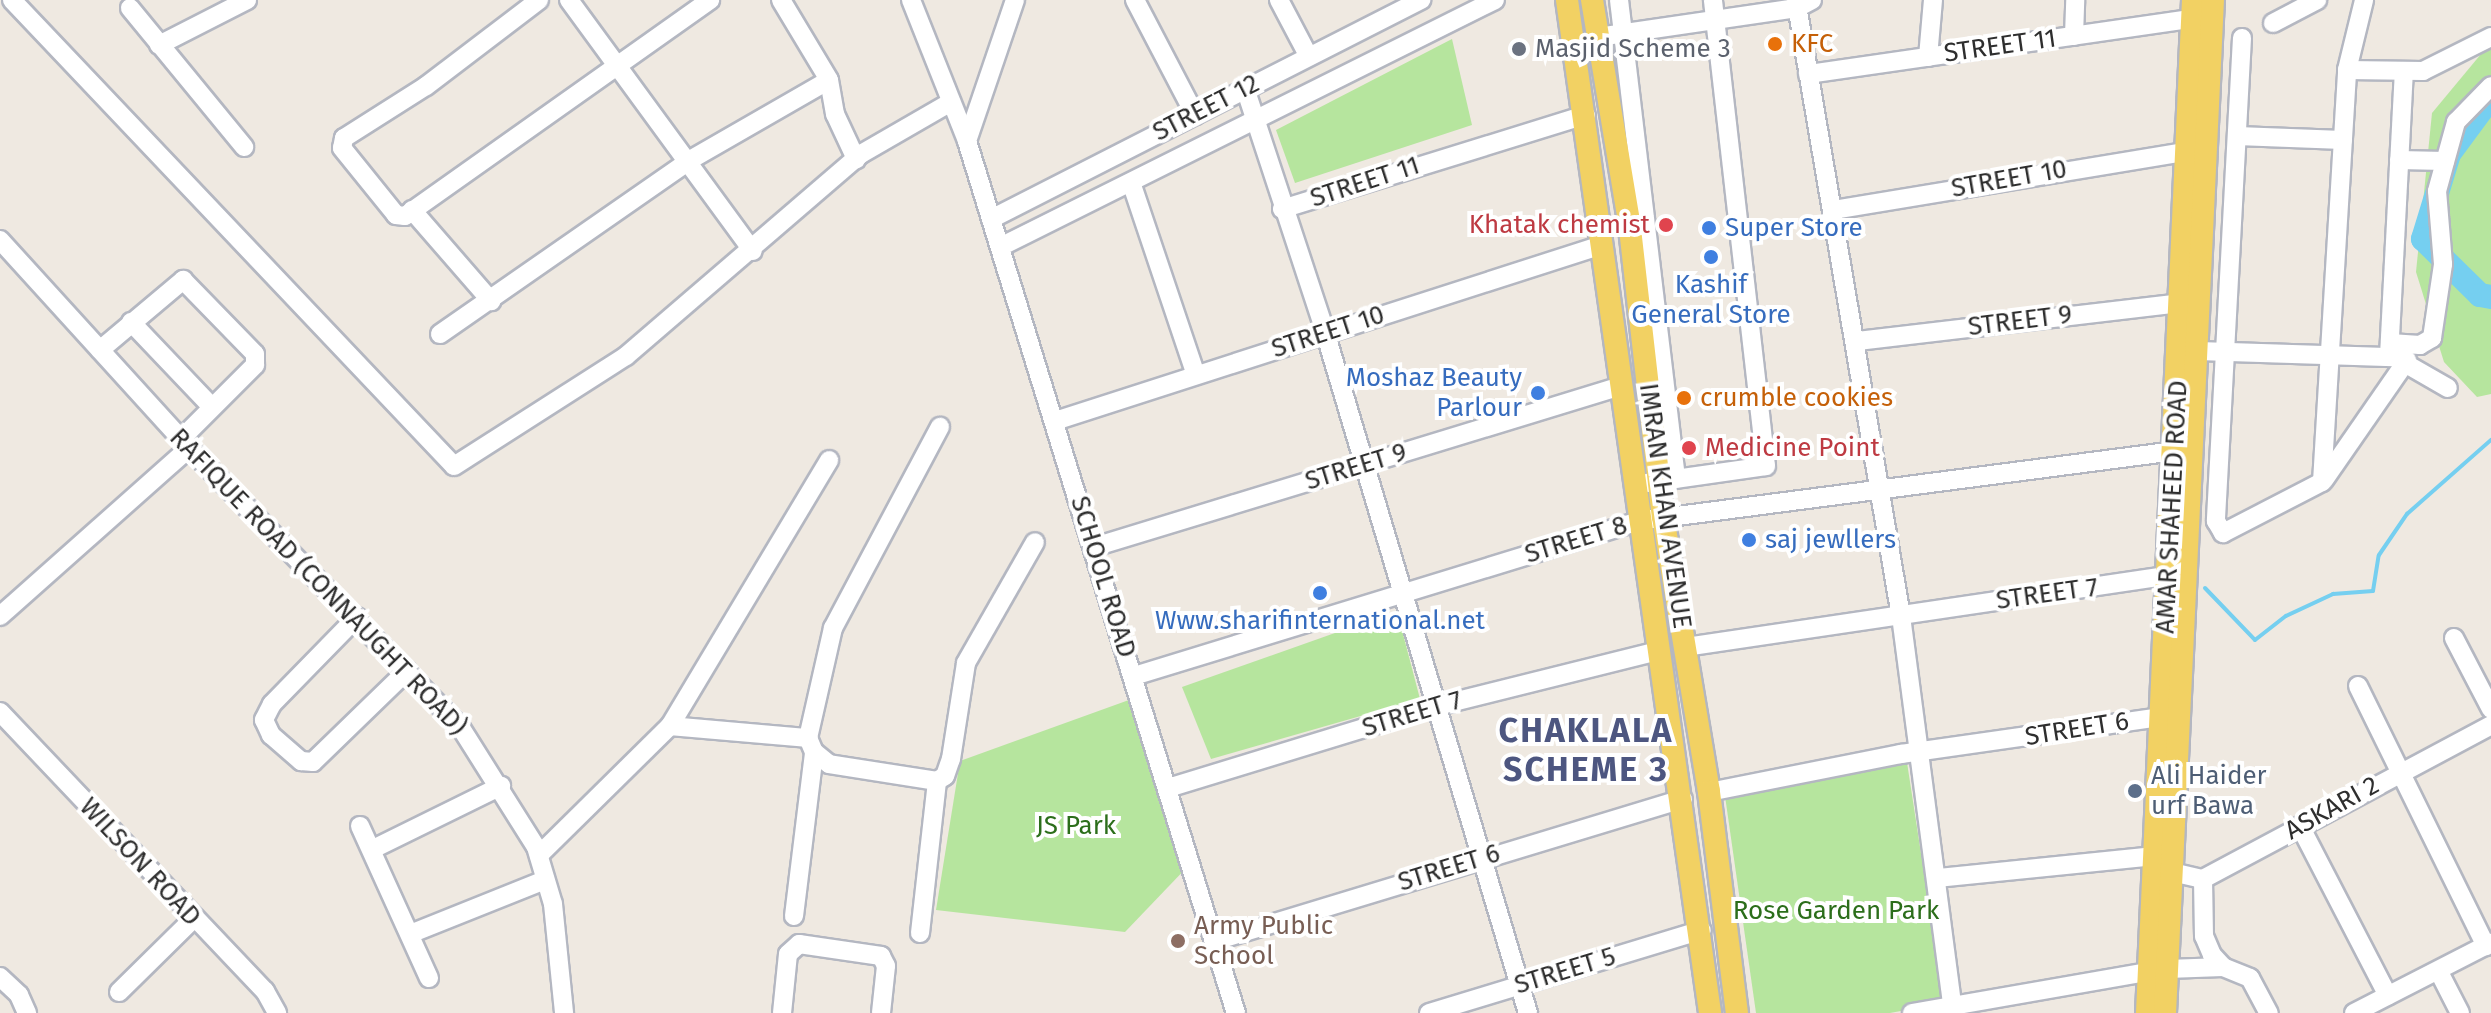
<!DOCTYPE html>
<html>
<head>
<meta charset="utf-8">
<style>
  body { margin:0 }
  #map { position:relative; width:2491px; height:1013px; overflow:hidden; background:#efe9e1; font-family:"Fira Sans",sans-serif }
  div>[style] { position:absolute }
  .green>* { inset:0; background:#b6e59e }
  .stream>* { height:4px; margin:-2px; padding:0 2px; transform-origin:2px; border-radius:2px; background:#75cff0 }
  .river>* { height:24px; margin:-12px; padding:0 12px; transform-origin:12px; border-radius:12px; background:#75cff0 }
  .roads { filter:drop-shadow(2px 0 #b4b7c1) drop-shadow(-2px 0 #b4b7c1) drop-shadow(0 2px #b4b7c1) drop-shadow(0 -2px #b4b7c1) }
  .minor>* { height:18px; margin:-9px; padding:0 9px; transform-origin:9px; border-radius:9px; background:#fff }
  .major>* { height:22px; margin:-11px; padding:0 11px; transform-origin:11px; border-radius:11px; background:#f2d163 }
  .dots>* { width:22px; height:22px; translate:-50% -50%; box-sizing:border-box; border:4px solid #fff; border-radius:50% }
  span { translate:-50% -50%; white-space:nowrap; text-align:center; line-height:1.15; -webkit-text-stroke:8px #fff; paint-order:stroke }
  .food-label { font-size:26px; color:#c56008 }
  .left { translate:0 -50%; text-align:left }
  .street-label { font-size:26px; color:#2e2e2e }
  .worship-label { font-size:26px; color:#5b616d }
  .health-label { font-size:26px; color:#be3a42 }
  .right { translate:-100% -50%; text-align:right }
  .shop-label { font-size:26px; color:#366cbe }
  .service-label { font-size:26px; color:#4e5e75 }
  .park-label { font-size:26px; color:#2c6e1b }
  .education-label { font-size:26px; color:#785e54 }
  .district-label { font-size:34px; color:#4d5680; font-weight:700; letter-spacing:2px }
</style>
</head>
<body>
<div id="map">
  <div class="green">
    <i style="clip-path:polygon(1452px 39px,1472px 125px,1295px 183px,1276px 130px)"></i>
    <i style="clip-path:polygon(2491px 42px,2491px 394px,2477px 397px,2444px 362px,2416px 272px,2432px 113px)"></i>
    <i style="clip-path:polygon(1397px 611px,1420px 699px,1211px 759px,1182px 687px)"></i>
    <i style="clip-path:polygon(1140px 696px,1191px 863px,1125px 932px,936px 910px,960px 761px)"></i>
    <i style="clip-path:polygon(1906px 756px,1944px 1003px,1890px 1013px,1756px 1013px,1723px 782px)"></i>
  </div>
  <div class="stream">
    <i style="left:2205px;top:588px;width:72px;rotate:46.1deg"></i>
    <i style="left:2255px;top:640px;width:39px;rotate:-38deg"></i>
    <i style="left:2286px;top:616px;width:52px;rotate:-25.1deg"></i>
    <i style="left:2333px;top:594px;width:40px;rotate:-4.3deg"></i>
    <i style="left:2373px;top:591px;width:36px;rotate:-81deg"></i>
    <i style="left:2379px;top:555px;width:50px;rotate:-55.7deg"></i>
    <i style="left:2407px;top:514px;width:112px;rotate:-41.4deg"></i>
  </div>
  <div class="river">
    <i style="left:2491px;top:97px;width:71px;rotate:126.4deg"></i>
    <i style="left:2449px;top:154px;width:89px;rotate:107deg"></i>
    <i style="left:2423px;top:239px;width:80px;rotate:44.5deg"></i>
    <i style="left:2480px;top:295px;width:11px;rotate:10deg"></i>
  </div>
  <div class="roads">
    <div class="minor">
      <i style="left:12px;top:0;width:642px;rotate:46.51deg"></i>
      <i style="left:454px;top:466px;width:204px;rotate:-32.6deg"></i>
      <i style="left:626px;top:356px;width:310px;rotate:-40.7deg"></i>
      <i style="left:861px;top:154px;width:104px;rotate:-30deg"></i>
      <i style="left:539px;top:0;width:142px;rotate:142.7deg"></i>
      <i style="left:426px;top:86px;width:97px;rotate:147.6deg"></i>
      <i style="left:344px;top:138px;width:10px;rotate:101deg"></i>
      <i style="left:342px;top:148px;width:86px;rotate:51.1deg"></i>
      <i style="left:396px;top:215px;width:9px;rotate:6deg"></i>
      <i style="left:405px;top:216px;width:374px;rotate:-35.3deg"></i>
      <i style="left:569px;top:0;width:311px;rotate:53.8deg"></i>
      <i style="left:781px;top:0;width:93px;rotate:59deg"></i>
      <i style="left:829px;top:80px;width:35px;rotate:80deg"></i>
      <i style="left:835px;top:114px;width:50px;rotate:65deg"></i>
      <i style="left:911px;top:0;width:152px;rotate:68.3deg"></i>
      <i style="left:967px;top:141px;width:913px;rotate:72.86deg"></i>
      <i style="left:1135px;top:0;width:130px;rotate:62.4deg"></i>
      <i style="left:1279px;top:0;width:62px;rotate:62.2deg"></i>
      <i style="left:1619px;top:0;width:482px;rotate:83.2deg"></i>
      <i style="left:1796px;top:0;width:625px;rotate:80.33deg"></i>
      <i style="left:1901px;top:616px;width:400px;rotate:82.5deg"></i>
      <i style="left:130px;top:8px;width:180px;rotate:50.6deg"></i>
      <i style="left:2273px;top:23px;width:50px;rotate:-27.6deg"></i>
      <i style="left:2074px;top:36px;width:36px;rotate:-88deg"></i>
      <i style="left:1598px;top:37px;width:201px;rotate:-8.3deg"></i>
      <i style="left:1797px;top:8px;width:17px;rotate:-28deg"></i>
      <i style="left:2242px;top:38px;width:484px;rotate:93.1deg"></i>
      <i style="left:2216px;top:521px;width:14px;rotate:60deg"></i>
      <i style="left:2223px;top:533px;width:111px;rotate:-27.3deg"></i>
      <i style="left:2322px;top:482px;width:413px;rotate:-86.5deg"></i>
      <i style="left:2347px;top:70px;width:72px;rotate:-76.3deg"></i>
      <i style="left:159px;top:45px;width:99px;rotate:-27.1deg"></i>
      <i style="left:1928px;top:57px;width:57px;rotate:-85deg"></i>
      <i style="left:2347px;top:70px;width:76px;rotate:0.8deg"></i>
      <i style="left:2423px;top:71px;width:76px;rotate:-26.6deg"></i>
      <i style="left:1808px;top:74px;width:388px;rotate:-8.2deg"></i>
      <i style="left:1245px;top:88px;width:257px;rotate:71.8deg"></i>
      <i style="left:1325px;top:332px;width:711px;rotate:73.4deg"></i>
      <i style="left:2237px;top:136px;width:106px;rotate:2.2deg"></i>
      <i style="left:967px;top:141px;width:149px;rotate:-71.2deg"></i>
      <i style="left:2399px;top:160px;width:46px;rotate:1.2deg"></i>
      <i style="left:1132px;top:185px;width:200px;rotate:71.4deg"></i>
      <i style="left:1282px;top:209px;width:318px;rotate:-17.2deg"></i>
      <i style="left:412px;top:210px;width:121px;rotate:49deg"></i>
      <i style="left:1834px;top:210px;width:356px;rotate:-9.4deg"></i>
      <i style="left:991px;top:219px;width:483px;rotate:-27deg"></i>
      <i style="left:0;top:240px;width:281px;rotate:47.7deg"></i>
      <i style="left:189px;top:448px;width:390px;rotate:45.8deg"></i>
      <i style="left:461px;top:728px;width:141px;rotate:57.8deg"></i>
      <i style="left:536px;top:847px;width:59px;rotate:73.4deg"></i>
      <i style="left:553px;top:904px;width:110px;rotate:84.2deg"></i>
      <i style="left:1000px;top:247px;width:553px;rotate:-26.52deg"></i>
      <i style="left:131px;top:322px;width:117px;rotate:46.4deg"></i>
      <i style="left:440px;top:334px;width:305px;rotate:-34.8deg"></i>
      <i style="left:690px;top:160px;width:160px;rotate:-29.9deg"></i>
      <i style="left:1858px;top:341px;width:326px;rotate:-6.7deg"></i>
      <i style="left:2390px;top:343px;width:30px;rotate:4deg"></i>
      <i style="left:2420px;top:345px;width:14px;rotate:-30deg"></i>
      <i style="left:2432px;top:338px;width:75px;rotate:-81.5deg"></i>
      <i style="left:2443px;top:264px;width:73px;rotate:-94.7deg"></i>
      <i style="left:2437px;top:191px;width:72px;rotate:-74.6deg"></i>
      <i style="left:2456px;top:122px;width:50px;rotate:-45.8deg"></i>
      <i style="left:100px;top:350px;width:109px;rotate:-40.1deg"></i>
      <i style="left:183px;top:280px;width:103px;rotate:45.8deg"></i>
      <i style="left:255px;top:354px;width:11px;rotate:90deg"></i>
      <i style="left:255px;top:365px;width:105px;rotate:135deg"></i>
      <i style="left:2198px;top:351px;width:196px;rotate:1.8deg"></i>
      <i style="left:2394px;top:357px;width:62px;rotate:29.9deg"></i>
      <i style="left:2389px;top:356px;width:285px;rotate:-87deg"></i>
      <i style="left:1055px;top:421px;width:575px;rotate:-17.84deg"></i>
      <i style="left:2324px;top:480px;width:146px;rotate:-55.3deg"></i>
      <i style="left:1647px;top:483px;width:120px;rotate:-8.1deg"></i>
      <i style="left:1766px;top:466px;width:469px;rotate:-96.5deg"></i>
      <i style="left:1094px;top:547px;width:548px;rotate:-16.98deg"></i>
      <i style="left:0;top:616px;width:253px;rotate:-41.6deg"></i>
      <i style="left:357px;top:617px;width:122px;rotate:134.3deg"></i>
      <i style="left:272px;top:704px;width:18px;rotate:117deg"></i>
      <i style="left:264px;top:720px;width:17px;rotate:65deg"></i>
      <i style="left:271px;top:735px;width:40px;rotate:41deg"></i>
      <i style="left:301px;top:761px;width:12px;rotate:5deg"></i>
      <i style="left:313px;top:762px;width:131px;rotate:-44.1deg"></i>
      <i style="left:2454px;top:638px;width:80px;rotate:62.5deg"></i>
      <i style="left:1685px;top:647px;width:491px;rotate:-8.4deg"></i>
      <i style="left:1134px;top:676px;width:528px;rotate:-17.06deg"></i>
      <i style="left:1639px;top:521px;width:541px;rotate:-7.44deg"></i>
      <i style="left:2358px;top:686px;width:290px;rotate:63.8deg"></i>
      <i style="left:0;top:712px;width:385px;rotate:46.5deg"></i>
      <i style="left:265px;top:991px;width:25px;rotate:61deg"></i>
      <i style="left:670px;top:726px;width:139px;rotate:5deg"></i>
      <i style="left:937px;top:781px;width:109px;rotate:-171.1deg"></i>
      <i style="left:829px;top:764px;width:19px;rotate:-141deg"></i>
      <i style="left:814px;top:752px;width:15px;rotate:-113deg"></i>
      <i style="left:808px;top:738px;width:113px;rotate:-77.2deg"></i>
      <i style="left:833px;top:628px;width:228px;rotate:-62deg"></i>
      <i style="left:1168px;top:788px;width:281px;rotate:-17deg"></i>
      <i style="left:1437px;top:706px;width:228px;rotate:-14deg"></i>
      <i style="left:1709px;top:792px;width:196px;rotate:-11.2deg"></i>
      <i style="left:1901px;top:754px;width:263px;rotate:-8.1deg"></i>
      <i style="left:360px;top:826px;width:167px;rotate:65.6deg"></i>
      <i style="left:2300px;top:826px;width:191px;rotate:62.6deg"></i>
      <i style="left:373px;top:849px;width:143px;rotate:-26.2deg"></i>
      <i style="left:539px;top:855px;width:184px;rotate:-44.6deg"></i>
      <i style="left:670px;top:726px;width:310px;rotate:-59.1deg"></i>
      <i style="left:2172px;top:872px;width:32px;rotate:13deg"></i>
      <i style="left:2203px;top:879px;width:327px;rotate:-28.1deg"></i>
      <i style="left:1938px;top:878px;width:219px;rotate:-5.8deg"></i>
      <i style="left:2203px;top:879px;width:57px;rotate:89deg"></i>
      <i style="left:2204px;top:936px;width:21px;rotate:67deg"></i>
      <i style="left:2212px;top:955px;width:16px;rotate:47deg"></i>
      <i style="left:2223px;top:967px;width:29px;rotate:22deg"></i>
      <i style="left:2250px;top:978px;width:40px;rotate:62deg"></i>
      <i style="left:794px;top:916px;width:165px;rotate:-83deg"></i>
      <i style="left:920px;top:933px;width:153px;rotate:-83.6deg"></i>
      <i style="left:937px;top:781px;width:9px;rotate:-32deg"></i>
      <i style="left:945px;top:776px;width:18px;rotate:-71deg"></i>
      <i style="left:951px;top:759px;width:97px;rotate:-81.1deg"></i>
      <i style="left:966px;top:663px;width:139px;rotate:-60.3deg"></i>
      <i style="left:410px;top:934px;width:145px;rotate:-21.8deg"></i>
      <i style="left:1215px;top:941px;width:489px;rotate:-16.9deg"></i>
      <i style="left:2167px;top:969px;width:56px;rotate:-2deg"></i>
      <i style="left:2439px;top:972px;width:46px;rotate:62.9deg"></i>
      <i style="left:0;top:977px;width:26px;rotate:43deg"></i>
      <i style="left:19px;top:995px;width:20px;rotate:66deg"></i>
      <i style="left:119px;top:992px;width:104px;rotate:-44.6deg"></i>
      <i style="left:782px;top:1013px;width:59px;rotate:-84.2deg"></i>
      <i style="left:788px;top:954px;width:15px;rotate:-42deg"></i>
      <i style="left:799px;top:944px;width:83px;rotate:8.3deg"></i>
      <i style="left:881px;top:956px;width:11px;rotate:63deg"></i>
      <i style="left:886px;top:966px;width:47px;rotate:96.1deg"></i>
      <i style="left:1429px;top:1013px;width:285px;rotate:-16.9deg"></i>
      <i style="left:1912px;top:1013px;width:244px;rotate:-9.9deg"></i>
      <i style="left:2354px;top:1013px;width:154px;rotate:-27.1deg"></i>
    </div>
    <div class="major">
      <i style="left:1567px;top:0;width:1023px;rotate:81.96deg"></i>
      <i style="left:1592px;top:0;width:223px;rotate:80.5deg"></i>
      <i style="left:1629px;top:220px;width:299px;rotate:83.5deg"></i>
      <i style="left:1663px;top:517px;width:279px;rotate:80.5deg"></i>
      <i style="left:1709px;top:792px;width:223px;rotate:82.8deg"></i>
      <i style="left:2147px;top:1013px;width:1014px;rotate:-87.4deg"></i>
      <i style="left:2165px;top:1013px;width:1014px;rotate:-87.29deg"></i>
    </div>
  </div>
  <div class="dots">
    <i style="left:1775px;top:44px;background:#e8710a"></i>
    <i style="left:1519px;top:49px;background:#6b7280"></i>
    <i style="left:1666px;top:225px;background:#e0444e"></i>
    <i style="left:1709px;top:228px;background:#3f7fe0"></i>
    <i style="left:1711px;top:257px;background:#3f7fe0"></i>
    <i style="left:1538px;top:393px;background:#3f7fe0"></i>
    <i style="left:1684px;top:398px;background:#e8710a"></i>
    <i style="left:1689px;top:448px;background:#e0444e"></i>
    <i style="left:1749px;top:540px;background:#3f7fe0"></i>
    <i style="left:1320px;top:593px;background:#3f7fe0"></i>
    <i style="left:2135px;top:791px;background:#5c6f8a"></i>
    <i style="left:1178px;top:941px;background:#8d6e63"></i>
  </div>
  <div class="food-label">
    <span class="left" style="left:1791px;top:44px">KFC</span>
    <span class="left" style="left:1700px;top:398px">crumble cookies</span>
  </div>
  <div class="street-label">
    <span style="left:2000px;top:46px;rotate:-8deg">STREET 11</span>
    <span style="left:1206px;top:108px;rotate:-27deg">STREET 12</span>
    <span style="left:2009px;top:179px;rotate:-10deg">STREET 10</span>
    <span style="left:1365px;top:182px;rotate:-18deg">STREET 11</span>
    <span style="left:2020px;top:321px;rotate:-7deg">STREET 9</span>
    <span style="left:1328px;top:332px;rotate:-18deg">STREET 10</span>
    <span style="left:1356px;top:467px;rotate:-17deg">STREET 9</span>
    <span style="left:1665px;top:506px;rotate:82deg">IMRAN KHAN AVENUE</span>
    <span style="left:2172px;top:507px;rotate:-87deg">AMAR SHAHEED ROAD</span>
    <span style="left:1576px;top:540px;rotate:-17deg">STREET 8</span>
    <span style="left:1103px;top:577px;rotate:73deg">SCHOOL ROAD</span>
    <span style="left:318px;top:582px;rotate:46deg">RAFIQUE ROAD (CONNAUGHT ROAD)</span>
    <span style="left:2047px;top:594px;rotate:-8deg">STREET 7</span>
    <span style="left:1412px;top:714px;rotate:-17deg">STREET 7</span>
    <span style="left:2077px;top:729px;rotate:-9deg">STREET 6</span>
    <span style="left:2332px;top:808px;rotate:-29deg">ASKARI 2</span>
    <span style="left:140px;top:862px;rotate:47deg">WILSON ROAD</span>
    <span style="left:1449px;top:868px;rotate:-17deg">STREET 6</span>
    <span style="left:1565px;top:971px;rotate:-17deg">STREET 5</span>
  </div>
  <div class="worship-label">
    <span class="left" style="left:1535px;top:49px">Masjid Scheme 3</span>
  </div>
  <div class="health-label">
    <span class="right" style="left:1650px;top:225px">Khatak chemist</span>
    <span class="left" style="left:1705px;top:448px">Medicine Point</span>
  </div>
  <div class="shop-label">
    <span class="left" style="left:1725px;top:228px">Super Store</span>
    <span style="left:1711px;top:300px">Kashif<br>General Store</span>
    <span class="right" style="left:1522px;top:393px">Moshaz Beauty<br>Parlour</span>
    <span class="left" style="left:1765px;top:540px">saj jewllers</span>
    <span style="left:1320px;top:621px">Www.sharifinternational.net</span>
  </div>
  <div class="service-label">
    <span class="left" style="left:2151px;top:791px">Ali Haider<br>urf Bawa</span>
  </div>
  <div class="park-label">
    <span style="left:1076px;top:826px">JS Park</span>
    <span style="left:1836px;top:911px">Rose Garden Park</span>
  </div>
  <div class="education-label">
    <span class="left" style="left:1194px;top:941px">Army Public<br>School</span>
  </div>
  <div class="district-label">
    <span style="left:1586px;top:750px">CHAKLALA<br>SCHEME 3</span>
  </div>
</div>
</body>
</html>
